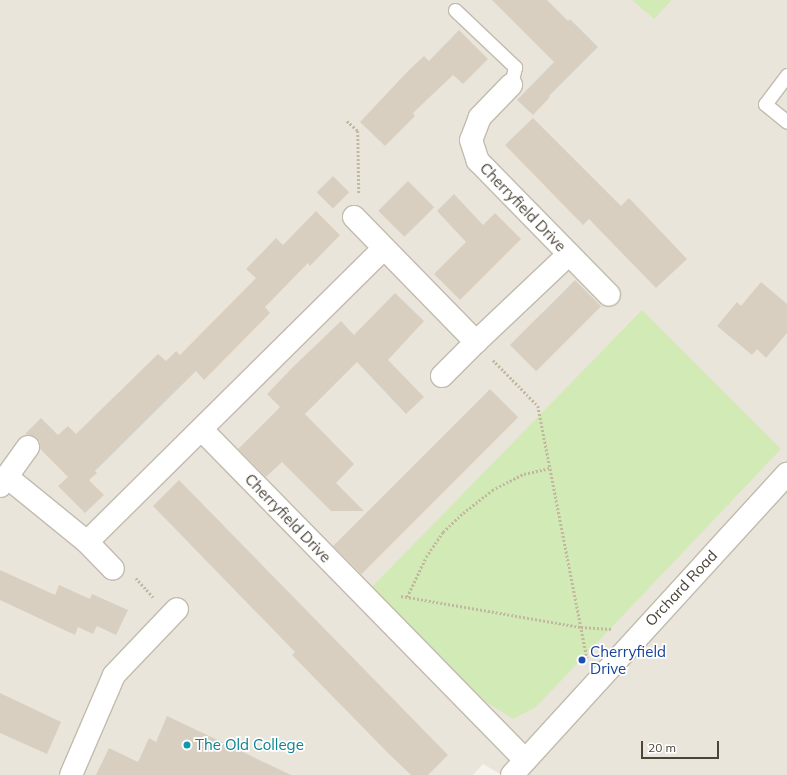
<!DOCTYPE html>
<html>
<head>
<meta charset="utf-8">
<style>
  body { margin:0 }
  #map { position:relative; width:787px; height:775px; overflow:hidden; background:#f6f3ec; font-family:Mulish,sans-serif }
  div>[style] { position:absolute }
  .residential>* { inset:0; background:#eae5da }
  .green>* { inset:0; background:#d2eab5 }
  .building>* { inset:0; background:#d8cfc1; transform-origin:0 0 }
  .path>* { height:2.5px; margin-top:-1.25px; transform-origin:0; background:repeating-linear-gradient(90deg,#c4b79f 0 2px,transparent 0 4px) }
  .roads { filter:drop-shadow(1px 0 #c2bbae) drop-shadow(-1px 0 #c2bbae) drop-shadow(0 1px #c2bbae) drop-shadow(0 -1px #c2bbae) }
  .service>* { height:13px; margin:-6.5px; padding:0 6.5px; transform-origin:6.5px; border-radius:6.5px; background:#fff }
  .minor>* { height:22px; margin:-11px; padding:0 11px; transform-origin:11px; border-radius:11px; background:#fff }
  .dots>* { width:11px; height:11px; translate:-50% -50%; box-sizing:border-box; border:2px solid #fff; border-radius:50% }
  span { translate:-50% -50%; white-space:nowrap; text-align:center; line-height:1.15; -webkit-text-stroke:3.5px #fff; paint-order:stroke }
  .street-label { font-size:15px; color:#4b4439 }
  .transit-label { font-size:15px; color:#164399 }
  .left { translate:0 -50%; text-align:left }
  .culture-label { font-size:15px; color:#0d838f }
  .scale { position:absolute; left:641px; top:741px; width:78px; height:18px; box-sizing:border-box; border:2px solid #4b4439; border-top:0; padding-left:5px; font-size:12px; line-height:14px; white-space:nowrap; color:#4b4439; -webkit-text-stroke:3px #fff; paint-order:stroke }
</style>
</head>
<body>
<div id="map">
  <div class="residential">
    <i style="clip-path:polygon(0 0,787px 0,787px 775px,502px 775px,483px 764px,473px 775px,0 775px)"></i>
  </div>
  <div class="green">
    <i style="clip-path:polygon(632px 0,672px 0,654px 19px)"></i>
    <i style="clip-path:polygon(642px 310px,781px 449px,536px 707px,513px 719px,486px 702px,369px 590px)"></i>
  </div>
  <div class="building">
    <i style="clip-path:polygon(492px 0,547px 0,568px 21px,570px 19px,598px 47px,549px 96px,550px 97px,533px 115px,517px 100px,554px 62px)"></i>
    <i style="clip-path:polygon(459px 30px,488px 59px,463px 84px,453px 75px,413px 113px,415px 116px,385px 146px,360px 122px,409px 70px,424px 56px,429px 61px)"></i>
    <i style="clip-path:polygon(533px 118px,621px 206px,629px 198px,687px 259px,656px 288px,589px 219px,583px 225px,505px 145px)"></i>
    <i style="left:333px;top:176px;width:23px;height:23px;rotate:45deg"></i>
    <i style="left:408px;top:181px;width:37px;height:42px;rotate:45deg"></i>
    <i style="clip-path:polygon(454px 194px,483px 225px,495px 213px,521px 239px,460px 300px,434px 274px,466px 242px,437px 211px)"></i>
    <i style="clip-path:polygon(316px 211px,340px 235px,310px 266px,308px 263px,265px 307px,270px 313px,204px 380px,196px 371px,95px 471px,97px 473px,89px 480px,104px 495px,85px 513px,58px 486px,68px 477px,40px 449px,40px 442px,36px 437px,25px 434px,41px 418px,58px 435px,68px 426px,76px 434px,158px 354px,166px 361px,176px 351px,180px 355px,256px 278px,246px 269px,276px 238px,283px 245px)"></i>
    <i style="left:575px;top:280px;width:37px;height:92px;rotate:45deg"></i>
    <i style="clip-path:polygon(761px 282px,787px 304px,787px 333px,766px 358px,757px 349px,752px 355px,717px 326px,737px 302px,741px 306px)"></i>
    <i style="clip-path:polygon(395px 293px,424px 321px,388px 360px,424px 397px,406px 414px,357px 362px,305px 414px,354px 464px,336px 483px,364px 511px,331px 511px,282px 462px,266px 477px,238px 449px,280px 407px,267px 394px,294px 366px,341px 321px,354px 335px)"></i>
    <i style="left:490px;top:389px;width:40px;height:222px;rotate:45deg"></i>
    <i style="clip-path:polygon(179px 480px,448px 755px,428px 775px,411px 775px,388px 753px,292px 655px,295px 652px,153px 506px)"></i>
    <i style="clip-path:polygon(0 570px,55px 595px,59px 585px,90px 599px,92px 594px,128px 610px,116px 635px,97px 626px,93px 634px,78px 627px,75px 635px,0 600px)"></i>
    <i style="clip-path:polygon(0 693px,61px 722px,47px 754px,0 733px)"></i>
    <i style="clip-path:polygon(167px 716px,291px 775px,96px 775px,109px 748px,138px 762px,149px 738px,156px 742px)"></i>
  </div>
  <div class="path">
    <i style="left:347px;top:121px;width:15px;rotate:42deg"></i>
    <i style="left:358px;top:131px;width:62px;rotate:89.1deg"></i>
    <i style="left:493px;top:360px;width:64px;rotate:45.6deg"></i>
    <i style="left:538px;top:406px;width:257px;rotate:79deg"></i>
    <i style="left:136px;top:578px;width:27px;rotate:48deg"></i>
    <i style="left:401px;top:596px;width:183px;rotate:9.8deg"></i>
    <i style="left:581px;top:627px;width:30px;rotate:4deg"></i>
    <i style="left:407px;top:597px;width:44px;rotate:-64.6deg"></i>
    <i style="left:426px;top:557px;width:30px;rotate:-56deg"></i>
    <i style="left:443px;top:532px;width:28px;rotate:-44deg"></i>
    <i style="left:463px;top:513px;width:37px;rotate:-38deg"></i>
    <i style="left:492px;top:490px;width:36px;rotate:-27deg"></i>
    <i style="left:524px;top:474px;width:28px;rotate:-13deg"></i>
  </div>
  <div class="roads">
    <div class="service">
      <i style="left:455px;top:10px;width:83px;rotate:43.5deg"></i>
      <i style="left:515px;top:67px;width:18px;rotate:103deg"></i>
      <i style="left:787px;top:75px;width:36px;rotate:127deg"></i>
      <i style="left:765px;top:104px;width:28px;rotate:39deg"></i>
    </div>
    <div class="minor">
      <i style="left:511px;top:85px;width:45px;rotate:134.1deg"></i>
      <i style="left:480px;top:117px;width:25px;rotate:111deg"></i>
      <i style="left:471px;top:140px;width:22px;rotate:72deg"></i>
      <i style="left:478px;top:161px;width:187px;rotate:45.6deg"></i>
      <i style="left:354px;top:217px;width:175px;rotate:45.7deg"></i>
      <i style="left:442px;top:376px;width:48px;rotate:-45deg"></i>
      <i style="left:476px;top:342px;width:128px;rotate:-43.4deg"></i>
      <i style="left:202px;top:430px;width:462px;rotate:45.6deg"></i>
      <i style="left:7px;top:477px;width:103px;rotate:39.1deg"></i>
      <i style="left:87px;top:542px;width:37px;rotate:46deg"></i>
      <i style="left:0;top:486px;width:48px;rotate:-54.3deg"></i>
      <i style="left:87px;top:542px;width:416px;rotate:-44.7deg"></i>
      <i style="left:71px;top:775px;width:109px;rotate:-66.7deg"></i>
      <i style="left:114px;top:675px;width:91px;rotate:-46.3deg"></i>
      <i style="left:512px;top:775px;width:408px;rotate:-47.6deg"></i>
    </div>
  </div>
  <div class="dots">
    <i style="left:582px;top:660px;background:#1a4fb4"></i>
    <i style="left:187px;top:745px;background:#0f9aa8"></i>
  </div>
  <div class="street-label">
    <span style="left:523px;top:207px;rotate:46deg">Cherryfield Drive</span>
    <span style="left:288px;top:518px;rotate:46deg">Cherryfield Drive</span>
    <span style="left:681px;top:588px;rotate:-47deg">Orchard Road</span>
  </div>
  <div class="transit-label">
    <span class="left" style="left:590px;top:660px">Cherryfield<br>Drive</span>
  </div>
  <div class="culture-label">
    <span class="left" style="left:195px;top:745px">The Old College</span>
  </div>
  <div class="scale">20 m</div>
</div>
</body>
</html>
